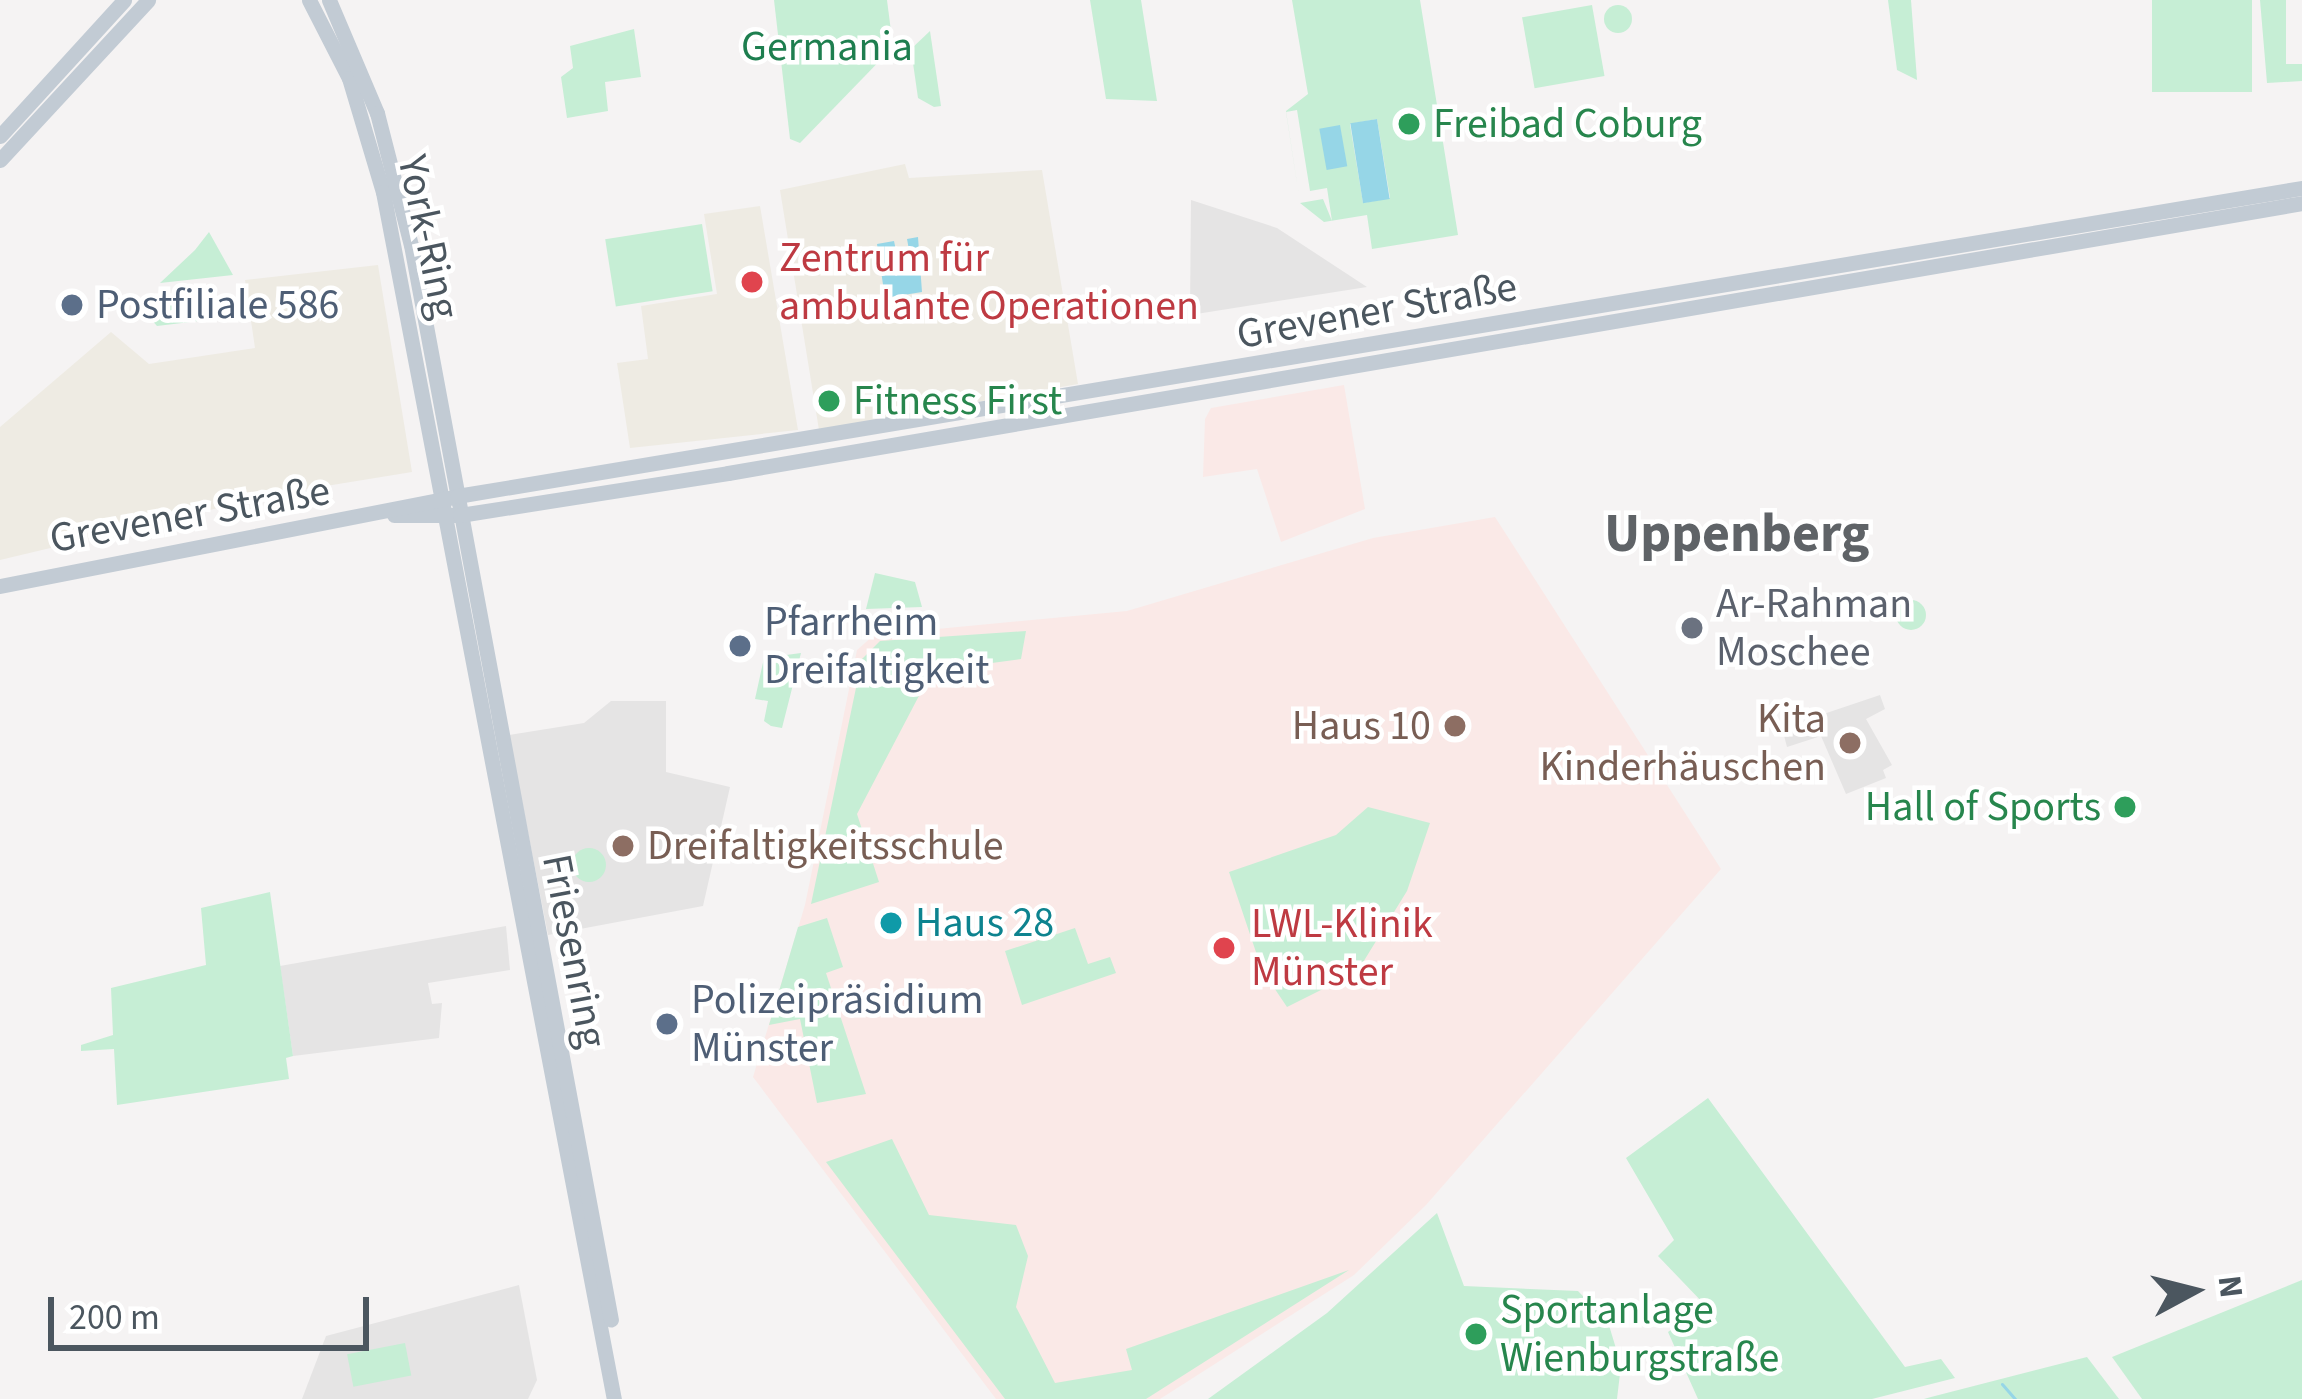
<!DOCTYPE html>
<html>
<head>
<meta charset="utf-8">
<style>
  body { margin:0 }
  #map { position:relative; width:2302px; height:1399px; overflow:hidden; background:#f5f3f3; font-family:"Source Sans 3",sans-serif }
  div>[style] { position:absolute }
  .commercial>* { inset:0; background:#eeebe3 }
  .education>* { inset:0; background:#e5e4e4 }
  .medical>* { inset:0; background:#fae9e7 }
  .green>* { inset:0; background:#c6eed5; transform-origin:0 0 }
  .round { border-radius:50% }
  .water>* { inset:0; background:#96d6e7; transform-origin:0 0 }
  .stream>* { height:3px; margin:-1.5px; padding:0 1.5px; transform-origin:1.5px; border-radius:1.5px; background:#96d6e7 }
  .secondary>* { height:15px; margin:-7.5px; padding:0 7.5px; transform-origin:7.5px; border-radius:7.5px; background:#c2cbd4 }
  .dots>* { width:33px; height:33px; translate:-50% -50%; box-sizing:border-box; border:6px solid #fff; border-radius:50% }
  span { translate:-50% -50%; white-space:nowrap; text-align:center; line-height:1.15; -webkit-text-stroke:9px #fff; paint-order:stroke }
  .park-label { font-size:42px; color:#1e7e4f }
  .leisure-label { font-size:42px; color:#27864d }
  .left { translate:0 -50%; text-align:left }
  .right { translate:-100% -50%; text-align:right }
  .street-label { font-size:42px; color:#4b565f }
  .health-label { font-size:42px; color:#be3a42 }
  .service-label { font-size:42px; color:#4e5e75 }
  .worship-label { font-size:42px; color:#5b616d }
  .education-label { font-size:42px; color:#785e54 }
  .culture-label { font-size:42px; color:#0d838f }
  .district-label { font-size:54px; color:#5f6367; font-weight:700 }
  .north { position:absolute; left:2134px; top:1231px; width:120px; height:120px; -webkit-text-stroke:9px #fff; paint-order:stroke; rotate:83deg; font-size:33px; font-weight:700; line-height:48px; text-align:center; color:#4b565f }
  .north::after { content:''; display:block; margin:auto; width:42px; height:54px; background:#4b565f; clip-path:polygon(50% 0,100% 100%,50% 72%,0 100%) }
  .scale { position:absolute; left:48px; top:1297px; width:321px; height:54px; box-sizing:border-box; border:6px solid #4b565f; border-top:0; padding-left:15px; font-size:36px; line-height:42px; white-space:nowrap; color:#4b565f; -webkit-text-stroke:9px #fff; paint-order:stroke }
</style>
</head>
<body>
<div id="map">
  <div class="commercial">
    <i style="clip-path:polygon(905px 164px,909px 178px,1042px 170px,1078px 384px,819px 430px,780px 190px)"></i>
    <i style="clip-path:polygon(760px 206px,798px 430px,630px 448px,617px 363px,648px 359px,641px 306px,717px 294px,704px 214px)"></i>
    <i style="clip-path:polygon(378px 265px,412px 472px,277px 494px,0 560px,0 427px,111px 332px,149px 364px,255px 348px,245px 280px)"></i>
  </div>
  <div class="education">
    <i style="clip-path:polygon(1191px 200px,1277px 228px,1367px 287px,1190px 315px)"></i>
    <i style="clip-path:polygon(1880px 695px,1885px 709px,1866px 719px,1892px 765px,1883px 770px,1886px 778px,1846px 794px,1821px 736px,1787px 747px,1782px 728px)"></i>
    <i style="clip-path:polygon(611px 701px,666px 701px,666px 772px,730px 787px,703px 906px,548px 935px,509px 735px,584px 723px)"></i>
    <i style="clip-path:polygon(506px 926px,510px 970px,428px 983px,432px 1004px,442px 1003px,439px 1038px,293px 1056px,280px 966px)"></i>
    <i style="clip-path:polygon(519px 1285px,537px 1380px,528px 1399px,302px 1399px,326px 1336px)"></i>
  </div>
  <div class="medical">
    <i style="clip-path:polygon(1344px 385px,1365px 509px,1281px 542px,1257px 469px,1203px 477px,1205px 419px,1211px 408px)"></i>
    <i style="clip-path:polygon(1495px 517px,1721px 869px,1426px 1205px,1354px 1275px,1160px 1399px,996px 1399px,753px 1077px,805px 905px,857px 650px,874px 635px,1127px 611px,1373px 538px)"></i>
  </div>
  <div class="green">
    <i style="clip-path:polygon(774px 0,887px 0,893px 47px,800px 143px,790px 139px)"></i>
    <i style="clip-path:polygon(1090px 0,1141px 0,1157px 101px,1106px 99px)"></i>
    <i style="clip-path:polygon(evenodd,1292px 0,1420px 0,1458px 235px,1372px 249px,1367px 215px,1324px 222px,1300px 203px,1286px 111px,1308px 94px,1292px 0,1297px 110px,1310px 191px,1327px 188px,1332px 221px,1323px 199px,1300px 203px,1286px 112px,1297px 110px,1292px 0,1377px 119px,1390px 198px,1363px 203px,1350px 124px,1377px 119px)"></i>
    <i style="clip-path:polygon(1888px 0,1911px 0,1917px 80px,1897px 70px)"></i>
    <i style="left:2152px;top:0;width:100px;height:92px"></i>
    <i style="clip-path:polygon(2260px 0,2286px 0,2286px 64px,2302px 64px,2302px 81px,2267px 83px)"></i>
    <i class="round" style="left:1604px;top:5px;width:28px;height:28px"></i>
    <i style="left:1592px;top:5px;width:72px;height:71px;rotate:80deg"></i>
    <i style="clip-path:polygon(634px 29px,641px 77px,605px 82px,608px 111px,567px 118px,561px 77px,573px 68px,570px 46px)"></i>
    <i style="clip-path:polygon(930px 31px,941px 106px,934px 107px,918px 98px,911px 49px)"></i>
    <i style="left:702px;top:224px;width:68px;height:98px;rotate:81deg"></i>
    <i style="clip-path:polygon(209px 232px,233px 275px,160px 283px,195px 250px)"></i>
    <i style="clip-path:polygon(212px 291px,215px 319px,157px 326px,144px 311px,160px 298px)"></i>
    <i style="clip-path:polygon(875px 573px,915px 582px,922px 607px,866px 609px)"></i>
    <i class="round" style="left:1896px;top:600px;width:30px;height:30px"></i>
    <i style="clip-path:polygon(1026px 631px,1021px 659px,932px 671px,857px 814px,879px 882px,811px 904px,862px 659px,880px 641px)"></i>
    <i style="clip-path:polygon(801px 653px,782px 728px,771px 726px,764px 721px,768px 701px,755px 699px,764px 658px)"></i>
    <i style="clip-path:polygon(1368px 807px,1430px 823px,1407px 891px,1357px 972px,1287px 1007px,1262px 970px,1229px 872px,1336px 835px)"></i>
    <i class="round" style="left:572px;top:848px;width:34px;height:34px"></i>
    <i style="clip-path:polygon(270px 892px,293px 1056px,286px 1058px,289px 1079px,117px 1105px,114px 1049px,81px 1051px,81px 1045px,113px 1035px,111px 988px,206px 965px,201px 908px)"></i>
    <i style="clip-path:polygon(827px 918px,843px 967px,826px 973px,866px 1094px,817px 1103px,800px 1019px,769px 1025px,798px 927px)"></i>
    <i style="clip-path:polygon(1075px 928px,1088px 964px,1110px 957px,1116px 973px,1022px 1005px,1005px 951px)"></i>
    <i style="clip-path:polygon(1708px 1098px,1905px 1367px,1941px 1359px,1955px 1378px,1872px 1399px,1698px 1399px,1668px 1332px,1705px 1305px,1658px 1256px,1674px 1240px,1626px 1158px)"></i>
    <i style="clip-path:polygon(892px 1139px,929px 1215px,1016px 1225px,1028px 1256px,1016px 1307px,1055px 1383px,1132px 1370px,1126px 1349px,1349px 1270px,1146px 1399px,1005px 1399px,826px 1162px)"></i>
    <i style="clip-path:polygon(1437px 1213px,1464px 1286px,1578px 1291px,1608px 1322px,1621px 1365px,1617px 1399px,1208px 1399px,1327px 1313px)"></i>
    <i style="clip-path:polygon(2302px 1280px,2302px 1399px,2142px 1399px,2112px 1357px)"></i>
    <i style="left:405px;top:1343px;width:33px;height:59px;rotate:79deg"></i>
    <i style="clip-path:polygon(2087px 1357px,2119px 1399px,1924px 1399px,1931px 1397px)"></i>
  </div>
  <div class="water">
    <i style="left:1377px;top:119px;width:81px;height:27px;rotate:81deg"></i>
    <i style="left:1340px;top:125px;width:42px;height:21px;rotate:80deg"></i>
    <i style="clip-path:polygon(918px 237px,922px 292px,885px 298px,877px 244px,894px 241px,900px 269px,912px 266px,907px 239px)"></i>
  </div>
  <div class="stream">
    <i style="left:2002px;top:1384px;width:20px;rotate:49deg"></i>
  </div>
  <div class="secondary">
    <i style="left:309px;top:0;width:88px;rotate:62.9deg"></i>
    <i style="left:349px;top:78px;width:119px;rotate:73.4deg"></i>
    <i style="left:383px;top:192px;width:1229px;rotate:79.17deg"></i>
    <i style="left:329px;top:0;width:123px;rotate:67deg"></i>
    <i style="left:377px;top:113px;width:136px;rotate:75.6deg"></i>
    <i style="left:411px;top:245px;width:1093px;rotate:79.46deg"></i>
    <i style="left:0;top:136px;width:184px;rotate:-47.6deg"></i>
    <i style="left:0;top:160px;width:218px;rotate:-47.2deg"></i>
    <i style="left:394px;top:515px;width:66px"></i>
    <i style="left:460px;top:515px;width:271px;rotate:-8.9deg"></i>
    <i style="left:728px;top:473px;width:1597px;rotate:-9.73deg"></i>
    <i style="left:0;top:586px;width:466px;rotate:-11.1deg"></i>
    <i style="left:457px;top:496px;width:1871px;rotate:-9.48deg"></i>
  </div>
  <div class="dots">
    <i style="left:1409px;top:124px;background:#2e9e5b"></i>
    <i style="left:752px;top:282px;background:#e0444e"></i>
    <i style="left:72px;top:305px;background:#5c6f8a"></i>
    <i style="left:829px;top:401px;background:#2e9e5b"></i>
    <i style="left:1692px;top:628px;background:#6b7280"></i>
    <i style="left:740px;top:646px;background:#5c6f8a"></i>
    <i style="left:1455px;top:726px;background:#8d6e63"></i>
    <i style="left:1850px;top:743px;background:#8d6e63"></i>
    <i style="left:2125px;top:807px;background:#2e9e5b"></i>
    <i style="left:623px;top:846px;background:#8d6e63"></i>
    <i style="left:891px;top:923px;background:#0f9aa8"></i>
    <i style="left:1224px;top:948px;background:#e0444e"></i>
    <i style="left:667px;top:1024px;background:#5c6f8a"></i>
    <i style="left:1476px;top:1334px;background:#2e9e5b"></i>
  </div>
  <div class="park-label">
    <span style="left:827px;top:47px">Germania</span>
  </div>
  <div class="leisure-label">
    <span class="left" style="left:1433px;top:124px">Freibad Coburg</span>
    <span class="left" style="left:853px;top:401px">Fitness First</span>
    <span class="right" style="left:2101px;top:807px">Hall of Sports</span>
    <span class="left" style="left:1500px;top:1334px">Sportanlage<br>Wienburgstraße</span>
  </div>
  <div class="street-label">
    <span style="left:428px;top:237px;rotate:78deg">York-Ring</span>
    <span style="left:1377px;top:311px;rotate:-10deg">Grevener Straße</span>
    <span style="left:190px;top:515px;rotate:-10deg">Grevener Straße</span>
    <span style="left:574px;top:951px;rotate:79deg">Friesenring</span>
  </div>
  <div class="health-label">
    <span class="left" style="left:779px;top:282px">Zentrum für<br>ambulante Operationen</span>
    <span class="left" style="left:1251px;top:948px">LWL-Klinik<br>Münster</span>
  </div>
  <div class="service-label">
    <span class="left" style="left:96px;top:305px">Postfiliale 586</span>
    <span class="left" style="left:764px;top:646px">Pfarrheim<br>Dreifaltigkeit</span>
    <span class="left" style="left:691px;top:1024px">Polizeipräsidium<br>Münster</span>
  </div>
  <div class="worship-label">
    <span class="left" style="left:1716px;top:628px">Ar-Rahman<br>Moschee</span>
  </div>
  <div class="education-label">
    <span class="right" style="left:1826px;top:743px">Kita<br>Kinderhäuschen</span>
    <span class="right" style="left:1431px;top:726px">Haus 10</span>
    <span class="left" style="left:647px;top:846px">Dreifaltigkeitsschule</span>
  </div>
  <div class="culture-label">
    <span class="left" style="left:915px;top:923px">Haus 28</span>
  </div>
  <div class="district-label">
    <span style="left:1737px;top:535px">Uppenberg</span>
  </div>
  <div class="north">N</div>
  <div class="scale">200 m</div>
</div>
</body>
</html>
